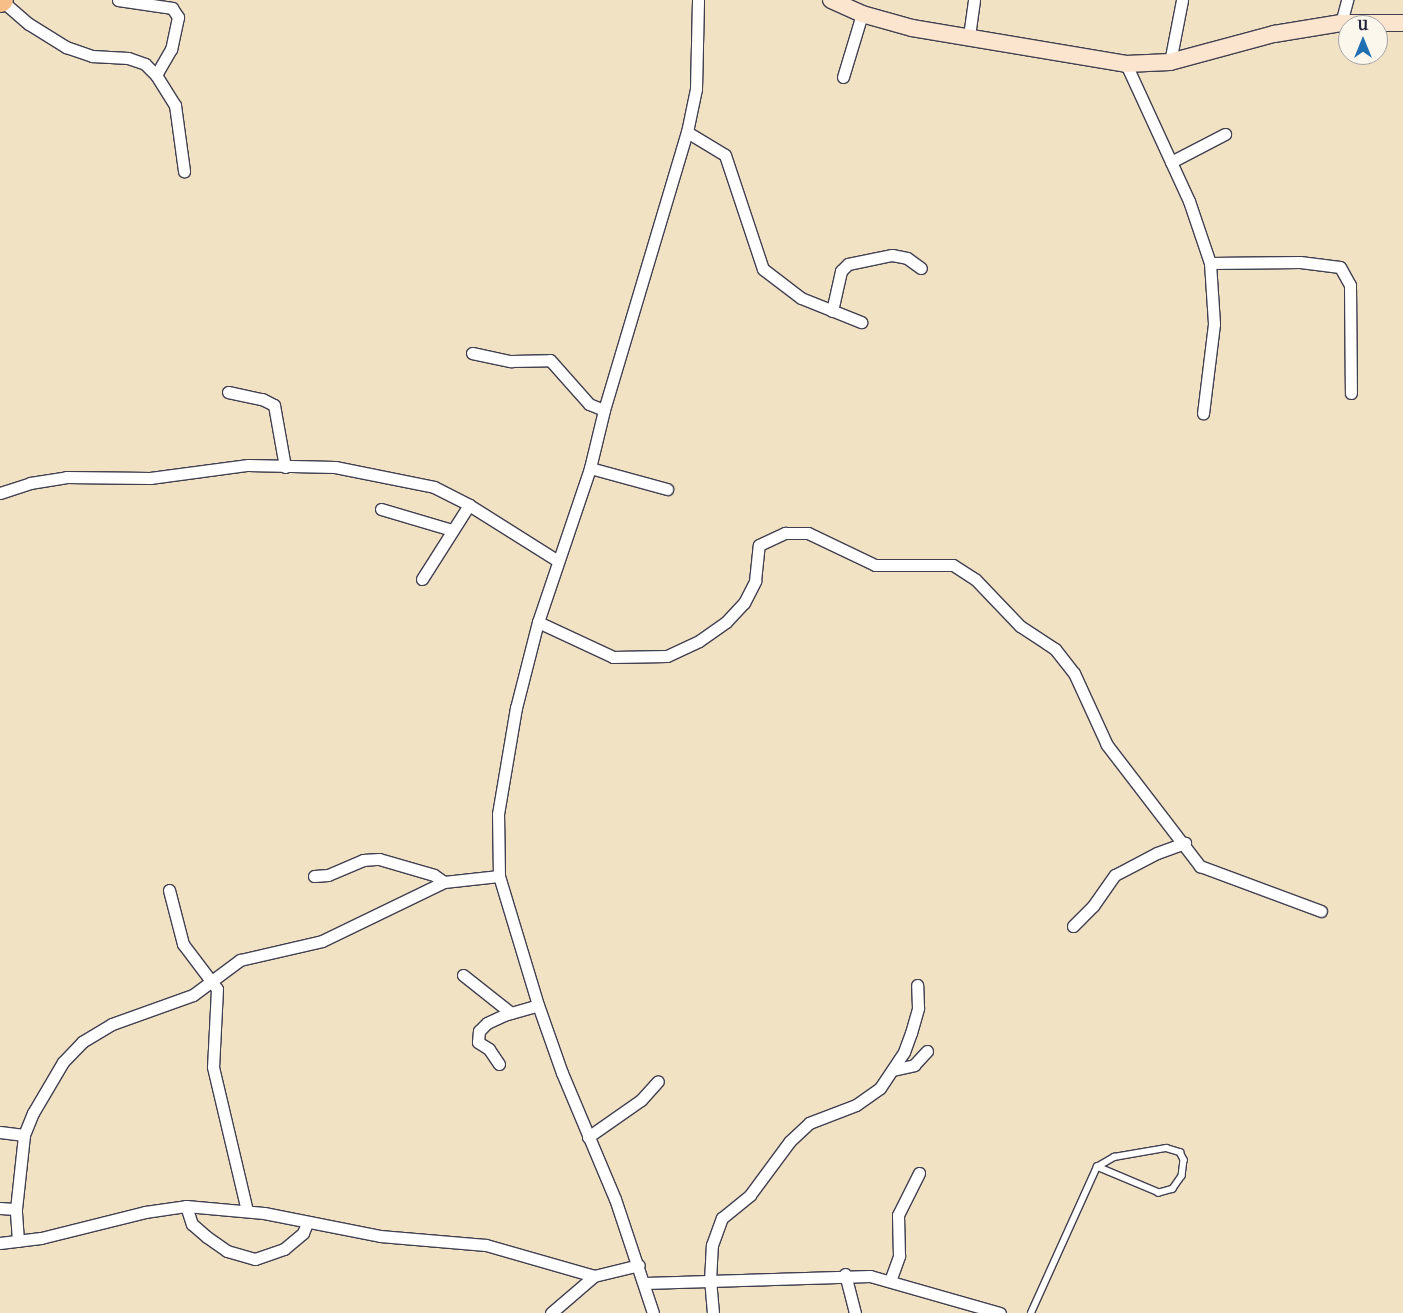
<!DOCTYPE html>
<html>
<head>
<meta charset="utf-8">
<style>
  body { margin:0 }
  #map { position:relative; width:1403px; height:1313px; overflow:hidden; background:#f1e2c4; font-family:"IM FELL French Canon",serif }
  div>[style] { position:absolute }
  .roads { filter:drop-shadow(1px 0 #413f50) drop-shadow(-1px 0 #413f50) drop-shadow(0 1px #413f50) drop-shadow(0 -1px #413f50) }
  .lane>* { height:5.5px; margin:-2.75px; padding:0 2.75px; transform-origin:2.75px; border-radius:2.75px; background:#fff }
  .street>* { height:11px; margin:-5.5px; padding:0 5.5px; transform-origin:5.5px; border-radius:5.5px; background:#fff }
  .secondary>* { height:16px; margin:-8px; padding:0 8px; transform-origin:8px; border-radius:8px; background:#fce5cf }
  .highway>* { height:21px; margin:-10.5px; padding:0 10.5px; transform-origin:10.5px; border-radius:10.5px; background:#f7be88 }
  span { translate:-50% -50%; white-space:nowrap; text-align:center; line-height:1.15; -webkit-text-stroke:4px #fbf7ec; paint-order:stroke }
  .north { position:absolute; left:1338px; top:15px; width:50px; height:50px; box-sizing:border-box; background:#fbf7ec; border:1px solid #a4a2a5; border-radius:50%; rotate:0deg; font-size:14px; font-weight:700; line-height:20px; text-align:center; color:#22223b }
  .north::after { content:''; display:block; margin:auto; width:18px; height:22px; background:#1f6fb2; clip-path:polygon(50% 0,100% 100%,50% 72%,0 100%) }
</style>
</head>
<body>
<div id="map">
  <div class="roads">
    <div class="lane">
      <i style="left:1031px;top:1313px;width:160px;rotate:-65.7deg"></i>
      <i style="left:1097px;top:1167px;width:20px;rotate:-30deg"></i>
      <i style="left:1114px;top:1157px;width:53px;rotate:-9.8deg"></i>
      <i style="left:1166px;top:1148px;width:15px;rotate:16deg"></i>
      <i style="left:1180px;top:1152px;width:9px;rotate:63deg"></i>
      <i style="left:1184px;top:1160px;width:16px;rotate:97deg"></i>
      <i style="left:1182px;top:1176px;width:16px;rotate:125deg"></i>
      <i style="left:1173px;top:1189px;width:15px;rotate:164deg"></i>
      <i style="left:1159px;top:1193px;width:67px;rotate:-157.2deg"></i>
    </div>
    <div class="street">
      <i style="left:1px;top:0;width:37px;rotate:41deg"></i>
      <i style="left:29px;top:24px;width:44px;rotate:31.9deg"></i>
      <i style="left:66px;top:47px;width:28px;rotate:19deg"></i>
      <i style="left:92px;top:56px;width:36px;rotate:3deg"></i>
      <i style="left:128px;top:58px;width:18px;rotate:19deg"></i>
      <i style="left:145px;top:64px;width:16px;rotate:45deg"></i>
      <i style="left:156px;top:75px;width:36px;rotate:58deg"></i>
      <i style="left:175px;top:105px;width:67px;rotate:82.2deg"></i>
      <i style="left:118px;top:0;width:55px;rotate:8.4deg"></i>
      <i style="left:172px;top:8px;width:11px;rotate:56deg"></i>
      <i style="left:178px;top:17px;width:33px;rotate:102deg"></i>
      <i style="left:171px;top:49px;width:30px;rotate:120deg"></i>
      <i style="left:1341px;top:23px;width:24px;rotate:-75deg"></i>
      <i style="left:969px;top:36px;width:36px;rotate:-82deg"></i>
      <i style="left:1170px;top:62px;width:63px;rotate:-79deg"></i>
      <i style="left:1126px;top:64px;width:151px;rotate:65.3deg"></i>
      <i style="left:1189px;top:201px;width:65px;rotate:71.3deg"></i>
      <i style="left:1210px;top:263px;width:61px;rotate:86.2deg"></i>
      <i style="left:1214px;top:324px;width:90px;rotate:97deg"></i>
      <i style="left:843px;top:77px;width:66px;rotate:-73.2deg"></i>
      <i style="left:687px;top:132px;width:44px;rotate:31.2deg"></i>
      <i style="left:725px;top:155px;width:120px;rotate:71.6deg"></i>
      <i style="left:763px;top:269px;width:48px;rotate:37.3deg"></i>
      <i style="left:801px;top:298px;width:65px;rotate:21.8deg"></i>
      <i style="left:1171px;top:162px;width:61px;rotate:-27.4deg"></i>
      <i style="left:1210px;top:263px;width:90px;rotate:-0.6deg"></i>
      <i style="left:1300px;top:262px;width:40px;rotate:7.1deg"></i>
      <i style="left:1340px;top:267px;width:21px;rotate:61deg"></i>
      <i style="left:1350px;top:285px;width:108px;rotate:89.5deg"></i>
      <i style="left:832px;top:311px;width:41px;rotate:-77.3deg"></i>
      <i style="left:841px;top:271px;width:10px;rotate:-45deg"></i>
      <i style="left:848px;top:264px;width:45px;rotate:-11.6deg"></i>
      <i style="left:892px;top:255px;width:15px;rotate:11deg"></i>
      <i style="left:907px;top:258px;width:17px;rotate:36deg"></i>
      <i style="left:472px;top:353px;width:40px;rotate:12deg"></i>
      <i style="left:511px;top:361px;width:39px;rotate:-1deg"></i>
      <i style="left:550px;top:360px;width:59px;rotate:48.4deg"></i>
      <i style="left:589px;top:404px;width:16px;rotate:22deg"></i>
      <i style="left:228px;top:392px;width:35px;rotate:12deg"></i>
      <i style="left:262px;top:399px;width:13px;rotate:27deg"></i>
      <i style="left:274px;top:405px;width:63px;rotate:79.9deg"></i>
      <i style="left:590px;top:468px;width:80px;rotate:15.3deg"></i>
      <i style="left:0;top:493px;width:32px;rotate:-18deg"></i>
      <i style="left:30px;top:483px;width:36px;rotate:-9deg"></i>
      <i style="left:66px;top:477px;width:84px;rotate:0.7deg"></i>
      <i style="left:150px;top:478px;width:99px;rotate:-7.6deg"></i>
      <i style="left:248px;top:465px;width:87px;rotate:1.3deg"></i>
      <i style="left:335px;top:467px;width:101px;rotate:11.4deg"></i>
      <i style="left:434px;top:487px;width:39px;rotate:27deg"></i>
      <i style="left:469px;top:505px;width:105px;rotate:32.2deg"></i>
      <i style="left:381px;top:509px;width:74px;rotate:16.5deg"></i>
      <i style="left:422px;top:579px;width:88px;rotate:-57.6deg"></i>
      <i style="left:538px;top:622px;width:83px;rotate:25deg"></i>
      <i style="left:613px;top:657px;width:54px;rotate:-1.1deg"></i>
      <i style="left:667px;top:656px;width:35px;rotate:-25deg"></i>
      <i style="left:699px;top:641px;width:33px;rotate:-35deg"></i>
      <i style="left:726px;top:622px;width:26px;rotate:-47deg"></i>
      <i style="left:744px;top:603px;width:25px;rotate:-63deg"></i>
      <i style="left:755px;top:581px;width:36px;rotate:-84deg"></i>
      <i style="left:759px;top:545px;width:29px;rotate:-25deg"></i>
      <i style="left:785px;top:533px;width:23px"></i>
      <i style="left:808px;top:533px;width:74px;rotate:25.5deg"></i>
      <i style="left:875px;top:565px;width:78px"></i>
      <i style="left:953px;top:565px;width:27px;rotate:33deg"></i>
      <i style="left:976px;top:580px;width:64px;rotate:46.3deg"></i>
      <i style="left:1020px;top:626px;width:42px;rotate:33.3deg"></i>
      <i style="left:1055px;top:649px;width:31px;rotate:52deg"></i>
      <i style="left:1074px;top:673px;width:79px;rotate:65.4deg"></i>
      <i style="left:1107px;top:745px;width:153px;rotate:52.5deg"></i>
      <i style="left:1200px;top:866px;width:129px;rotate:20.4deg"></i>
      <i style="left:314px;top:876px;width:14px;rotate:-4deg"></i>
      <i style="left:328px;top:875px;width:38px;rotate:-23deg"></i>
      <i style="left:363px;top:860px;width:16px;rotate:-4deg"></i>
      <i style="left:379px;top:859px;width:57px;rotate:16.2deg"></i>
      <i style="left:434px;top:875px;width:12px;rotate:35deg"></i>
      <i style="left:169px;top:890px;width:56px;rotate:75.5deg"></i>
      <i style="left:183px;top:944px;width:56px;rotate:52.9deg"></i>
      <i style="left:217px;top:989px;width:78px;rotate:92.9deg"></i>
      <i style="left:213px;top:1067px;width:148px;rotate:76.7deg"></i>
      <i style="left:1073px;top:926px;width:28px;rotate:-45deg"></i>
      <i style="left:1093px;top:906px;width:38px;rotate:-55deg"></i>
      <i style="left:1115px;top:875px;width:47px;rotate:-27.6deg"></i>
      <i style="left:1157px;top:853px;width:30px;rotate:-20deg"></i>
      <i style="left:463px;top:975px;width:61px;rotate:38.4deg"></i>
      <i style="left:499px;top:1064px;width:18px;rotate:-124deg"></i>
      <i style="left:489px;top:1049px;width:13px;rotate:-148deg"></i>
      <i style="left:478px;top:1042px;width:11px;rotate:-85deg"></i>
      <i style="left:479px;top:1031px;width:11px;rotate:-45deg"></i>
      <i style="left:487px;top:1023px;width:19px;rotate:-25deg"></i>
      <i style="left:504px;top:1015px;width:35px;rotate:-16deg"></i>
      <i style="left:893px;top:1070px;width:22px;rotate:-13deg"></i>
      <i style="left:914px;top:1065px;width:19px;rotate:-47deg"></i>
      <i style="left:0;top:1132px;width:24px;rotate:7deg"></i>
      <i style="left:588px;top:1137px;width:65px;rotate:-34.9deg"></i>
      <i style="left:641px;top:1100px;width:25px;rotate:-48deg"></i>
      <i style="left:186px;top:1206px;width:19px;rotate:72deg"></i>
      <i style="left:192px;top:1224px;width:20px;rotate:41deg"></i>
      <i style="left:207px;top:1237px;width:24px;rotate:35deg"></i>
      <i style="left:227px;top:1251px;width:29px;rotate:16deg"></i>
      <i style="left:255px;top:1259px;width:31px;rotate:-19deg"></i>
      <i style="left:284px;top:1249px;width:25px;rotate:-40deg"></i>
      <i style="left:303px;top:1233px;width:11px;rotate:-68deg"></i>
      <i style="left:0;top:1208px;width:16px;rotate:4deg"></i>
      <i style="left:18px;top:1241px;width:32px;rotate:-94deg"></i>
      <i style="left:16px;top:1209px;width:74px;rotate:-83.8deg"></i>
      <i style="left:24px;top:1135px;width:24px;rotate:-68deg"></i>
      <i style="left:33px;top:1113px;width:59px;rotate:-59.5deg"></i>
      <i style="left:63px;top:1062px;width:28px;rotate:-46deg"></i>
      <i style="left:82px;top:1042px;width:35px;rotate:-31deg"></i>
      <i style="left:112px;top:1024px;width:86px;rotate:-19.7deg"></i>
      <i style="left:193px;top:995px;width:59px;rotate:-36.7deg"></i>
      <i style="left:240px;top:960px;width:84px;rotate:-13deg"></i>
      <i style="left:322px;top:941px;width:136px;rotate:-25.8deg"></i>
      <i style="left:444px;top:882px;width:55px;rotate:-6.2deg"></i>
      <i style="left:0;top:1243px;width:41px;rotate:-7deg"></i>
      <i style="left:41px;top:1238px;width:107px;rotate:-14deg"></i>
      <i style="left:145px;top:1212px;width:41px;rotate:-8.3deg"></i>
      <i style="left:186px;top:1206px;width:78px;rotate:5.1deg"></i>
      <i style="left:264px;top:1213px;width:118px;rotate:11.2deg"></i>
      <i style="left:380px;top:1236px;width:106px;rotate:4.9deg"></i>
      <i style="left:486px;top:1245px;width:112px;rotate:16deg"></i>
      <i style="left:845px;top:1274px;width:40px;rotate:75.6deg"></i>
      <i style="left:890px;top:1281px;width:27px;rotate:-70deg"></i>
      <i style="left:899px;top:1256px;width:41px;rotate:-91.4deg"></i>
      <i style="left:898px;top:1215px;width:47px;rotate:-63.4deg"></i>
      <i style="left:645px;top:1283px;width:225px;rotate:-1.8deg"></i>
      <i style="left:870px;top:1276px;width:135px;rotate:15.9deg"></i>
      <i style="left:551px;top:1313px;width:57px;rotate:-40.7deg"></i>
      <i style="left:594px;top:1276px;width:46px;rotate:-13.7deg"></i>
      <i style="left:653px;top:1313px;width:120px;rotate:-108.4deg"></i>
      <i style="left:615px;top:1199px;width:137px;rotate:-112.8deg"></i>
      <i style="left:562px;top:1073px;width:72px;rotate:-109.4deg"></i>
      <i style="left:538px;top:1005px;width:135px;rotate:-106.8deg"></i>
      <i style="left:499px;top:876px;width:62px;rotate:-90.9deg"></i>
      <i style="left:498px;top:814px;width:108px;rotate:-80.4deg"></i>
      <i style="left:516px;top:708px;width:89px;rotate:-75.7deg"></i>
      <i style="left:538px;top:622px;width:163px;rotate:-71.3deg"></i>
      <i style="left:590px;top:468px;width:60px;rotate:-76.4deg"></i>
      <i style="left:604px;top:410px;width:290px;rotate:-73.4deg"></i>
      <i style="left:687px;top:132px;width:44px;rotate:-78.2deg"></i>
      <i style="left:696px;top:89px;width:89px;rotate:-88.7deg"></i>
      <i style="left:713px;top:1313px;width:32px;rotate:-95deg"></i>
      <i style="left:710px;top:1281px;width:36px;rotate:-87deg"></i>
      <i style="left:712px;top:1245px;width:29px;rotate:-70deg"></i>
      <i style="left:722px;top:1218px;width:36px;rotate:-39deg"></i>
      <i style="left:750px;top:1195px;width:67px;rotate:-53.5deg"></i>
      <i style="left:790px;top:1141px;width:26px;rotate:-43deg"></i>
      <i style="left:809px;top:1123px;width:50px;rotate:-21deg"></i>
      <i style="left:856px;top:1105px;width:29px;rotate:-35deg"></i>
      <i style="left:880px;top:1088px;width:43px;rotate:-56.3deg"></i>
      <i style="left:904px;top:1052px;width:20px;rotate:-70deg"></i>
      <i style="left:911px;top:1033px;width:26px;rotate:-74deg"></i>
      <i style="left:918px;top:1008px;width:23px;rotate:-92deg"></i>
    </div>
    <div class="secondary">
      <i style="left:831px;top:0;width:34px;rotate:24deg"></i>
      <i style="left:862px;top:14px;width:52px;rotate:15.6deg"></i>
      <i style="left:912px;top:28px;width:217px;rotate:9.5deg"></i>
      <i style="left:1126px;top:64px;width:44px;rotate:-2.6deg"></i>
      <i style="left:1170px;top:62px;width:108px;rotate:-15.1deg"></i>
      <i style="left:1274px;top:34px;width:68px;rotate:-9.3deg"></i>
      <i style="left:1341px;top:23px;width:62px"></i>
    </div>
    <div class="highway">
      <i style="left:0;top:1px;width:2px;rotate:-27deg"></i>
    </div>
  </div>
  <div class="north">U</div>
</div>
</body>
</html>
